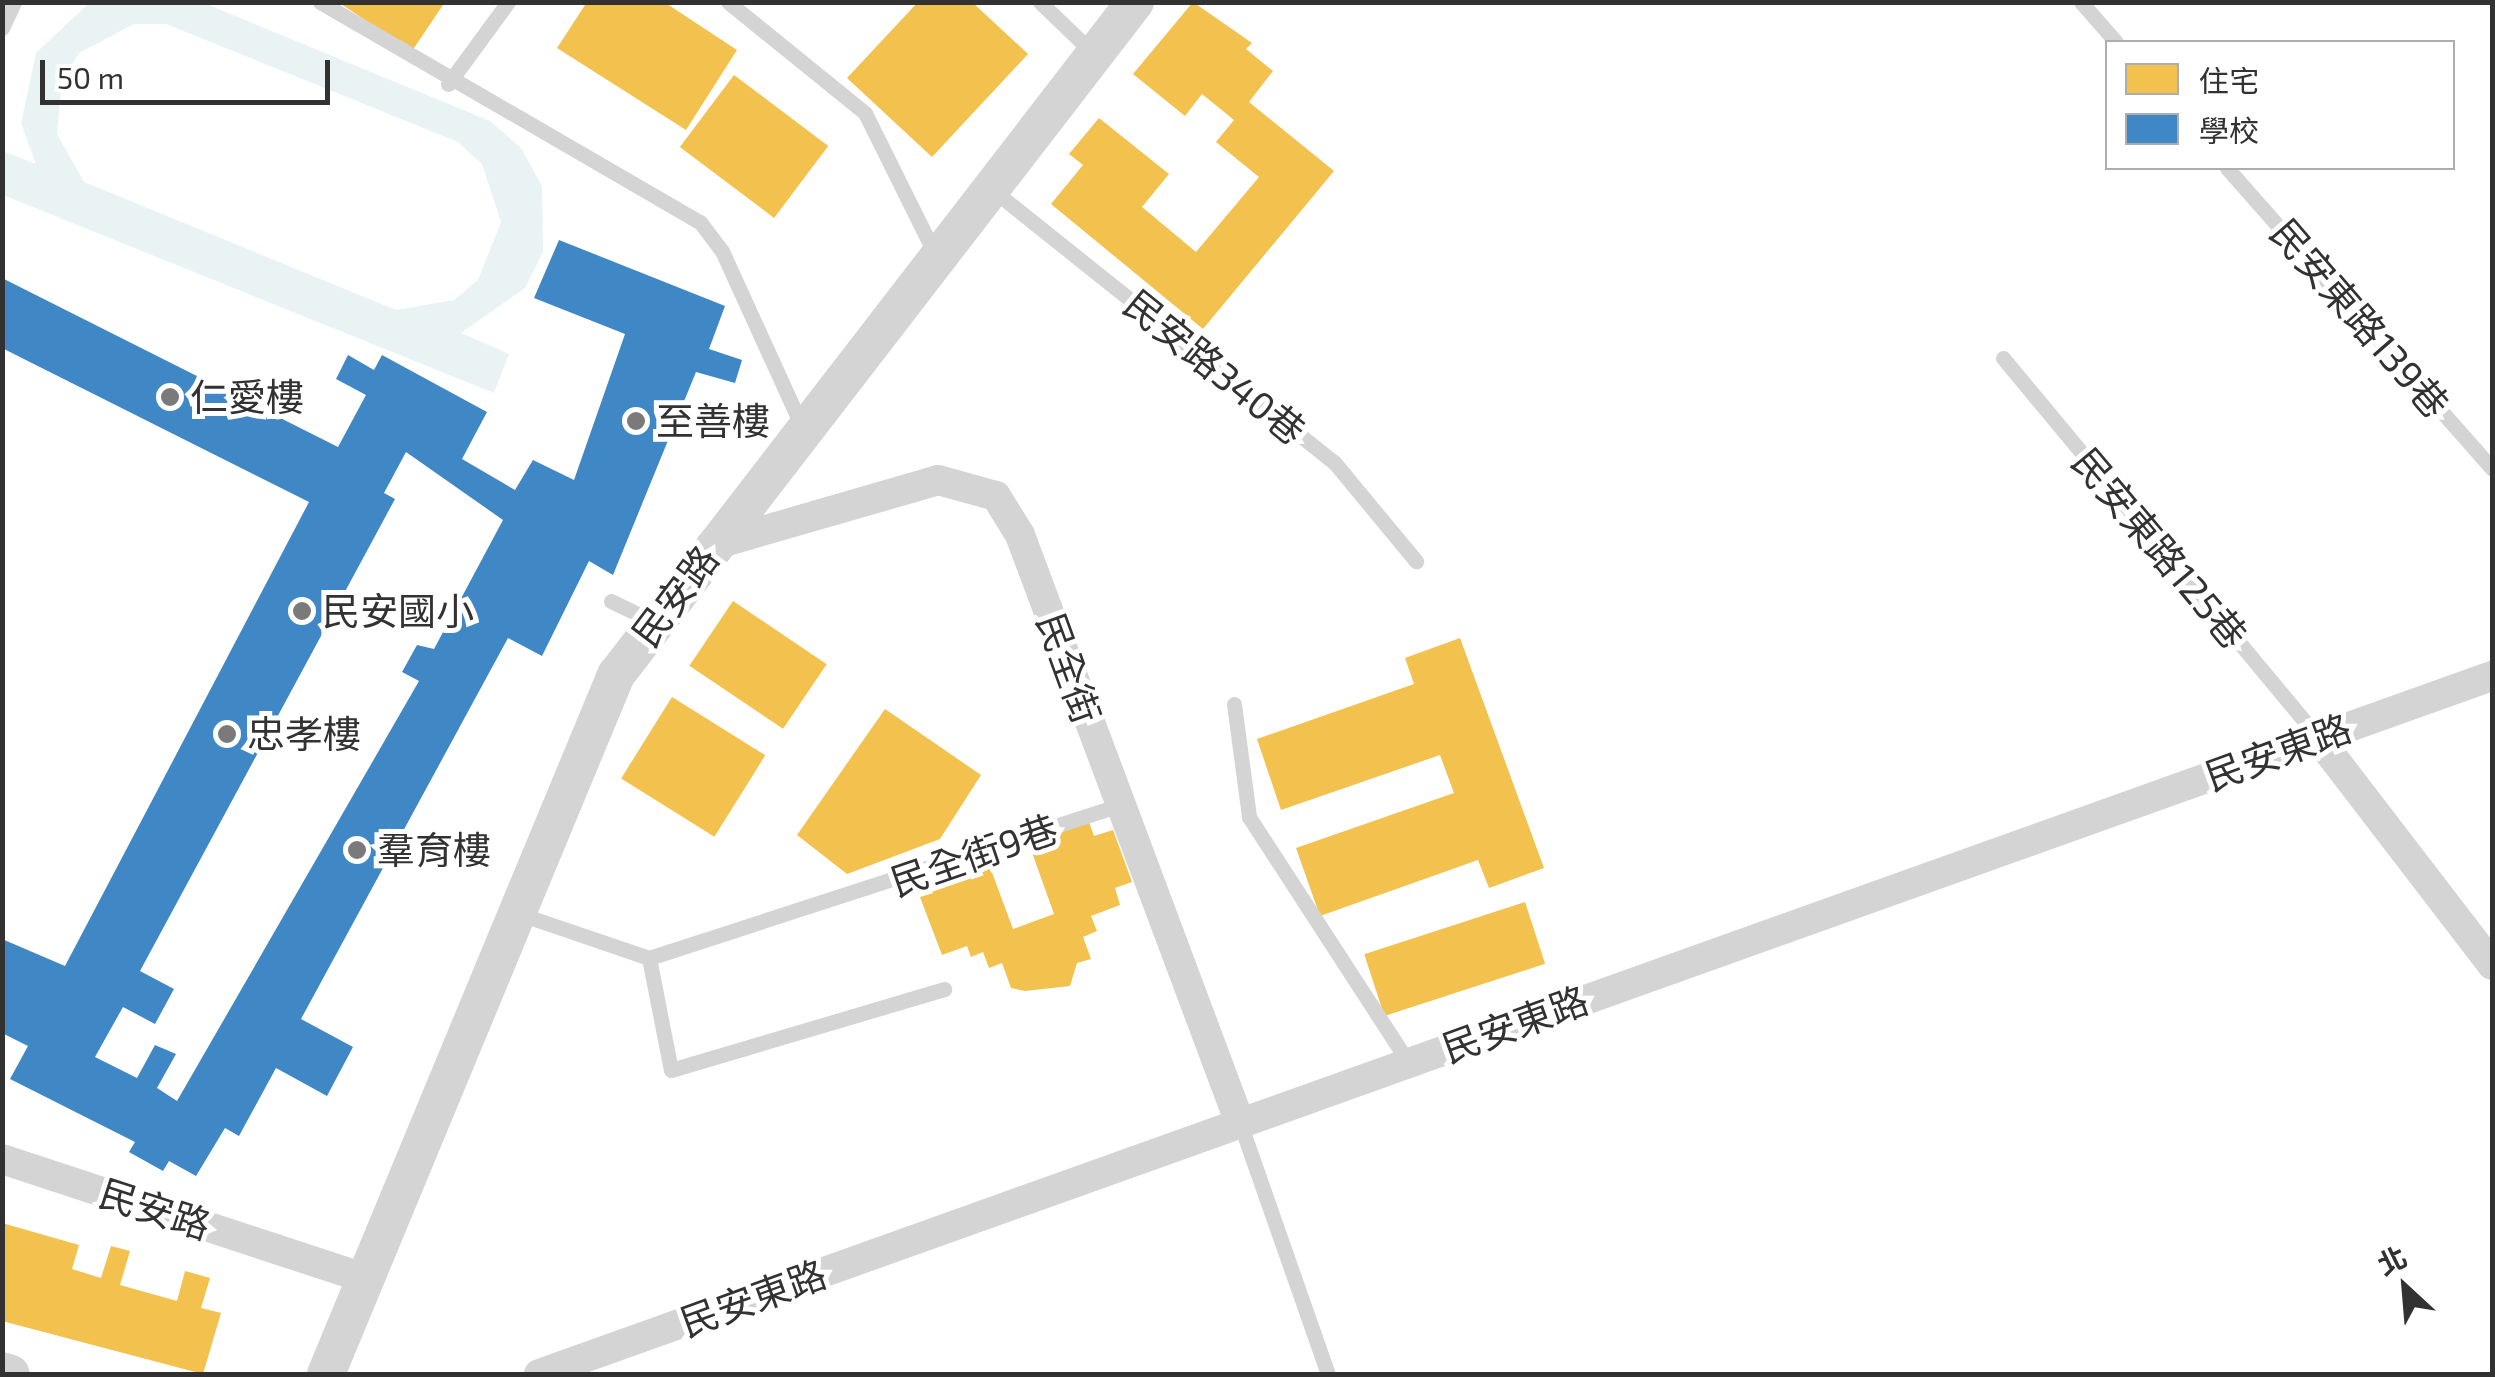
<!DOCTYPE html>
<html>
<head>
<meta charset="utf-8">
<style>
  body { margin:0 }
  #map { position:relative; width:2495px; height:1377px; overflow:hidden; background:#fff; font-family:"Exo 2","Noto Sans TC",sans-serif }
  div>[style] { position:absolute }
  .green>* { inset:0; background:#eaf3f3 }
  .homes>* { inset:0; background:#f2c14e; transform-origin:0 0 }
  .schools>* { inset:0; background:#3f88c5 }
  .service>* { height:15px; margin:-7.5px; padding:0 7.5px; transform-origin:7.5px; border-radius:7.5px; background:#d4d4d4 }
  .minor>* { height:30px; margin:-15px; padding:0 15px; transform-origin:15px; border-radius:15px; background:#d4d4d4 }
  .tertiary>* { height:38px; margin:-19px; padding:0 19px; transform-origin:19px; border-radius:19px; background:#d4d4d4 }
  .dots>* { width:28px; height:28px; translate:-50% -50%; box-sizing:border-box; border:5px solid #fff; border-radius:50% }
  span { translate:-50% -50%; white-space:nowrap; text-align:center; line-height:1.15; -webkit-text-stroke:10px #fff; paint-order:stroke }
  .street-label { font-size:38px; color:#323232 }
  .poi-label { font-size:38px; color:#323232 }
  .left { translate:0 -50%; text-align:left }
  .frame { position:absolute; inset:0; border:5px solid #323232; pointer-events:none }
  .legend { position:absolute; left:2105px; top:40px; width:350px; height:130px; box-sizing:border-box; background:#fff; border:2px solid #adadad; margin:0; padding:12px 18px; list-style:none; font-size:30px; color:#323232 }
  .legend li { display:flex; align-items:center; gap:20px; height:50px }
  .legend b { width:50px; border:2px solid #adadad }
  .north { position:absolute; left:2355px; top:1237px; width:100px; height:100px; -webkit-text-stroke:8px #fff; paint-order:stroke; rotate:334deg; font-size:28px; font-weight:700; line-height:40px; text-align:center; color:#323232 }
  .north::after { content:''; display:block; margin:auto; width:35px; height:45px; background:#323232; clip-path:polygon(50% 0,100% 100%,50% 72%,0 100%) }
  .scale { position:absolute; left:40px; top:60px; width:290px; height:45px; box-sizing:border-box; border:5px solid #323232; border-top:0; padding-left:12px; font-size:30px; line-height:35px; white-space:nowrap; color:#323232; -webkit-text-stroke:8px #fff; paint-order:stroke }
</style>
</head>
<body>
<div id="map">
  <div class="green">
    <i style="clip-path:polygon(evenodd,90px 2px,204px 3px,490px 121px,521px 148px,542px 186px,543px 252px,525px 288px,461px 333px,509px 354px,494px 393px,3px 195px,3px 151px,36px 164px,21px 123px,36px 53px,90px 2px,134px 24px,166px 24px,458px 142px,482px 164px,501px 222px,478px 280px,454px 300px,396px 310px,84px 182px,57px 134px,62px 81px,79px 53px,134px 24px)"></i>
  </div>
  <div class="homes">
    <i style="clip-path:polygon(338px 2px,445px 2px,412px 51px)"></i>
    <i style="clip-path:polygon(587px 2px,664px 2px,737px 50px,686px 130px,557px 48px)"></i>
    <i style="clip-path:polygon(918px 2px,972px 2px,1028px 54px,932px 157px,847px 78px)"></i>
    <i style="clip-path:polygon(1193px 2px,1252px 43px,1246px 49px,1273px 71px,1249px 102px,1334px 171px,1203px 329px,1051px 204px,1083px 165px,1069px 154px,1099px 118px,1169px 174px,1142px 207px,1196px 252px,1259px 177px,1216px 142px,1234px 120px,1202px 94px,1185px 116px,1133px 74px)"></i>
    <i style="left:734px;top:75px;width:118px;height:90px;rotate:37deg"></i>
    <i style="left:733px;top:601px;width:113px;height:78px;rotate:34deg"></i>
    <i style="clip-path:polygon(1460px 638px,1544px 868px,1489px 888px,1478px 860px,1320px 916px,1296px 848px,1454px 793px,1440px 755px,1281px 810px,1257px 739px,1414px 684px,1405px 658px)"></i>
    <i style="left:672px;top:697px;width:110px;height:96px;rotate:32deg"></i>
    <i style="clip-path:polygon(885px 709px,981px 775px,940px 839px,847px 874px,797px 835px)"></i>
    <i style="clip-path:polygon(1089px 822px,1094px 836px,1113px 830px,1132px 882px,1115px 888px,1120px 905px,1091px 916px,1097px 931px,1083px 937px,1091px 959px,1077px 963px,1070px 986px,1025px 991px,1011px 988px,1002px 963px,989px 968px,983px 952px,971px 957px,967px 946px,942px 955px,920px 897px,933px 893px,929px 880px,987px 859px,1013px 929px,1054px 914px,1029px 844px)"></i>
    <i style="left:1525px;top:902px;width:65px;height:169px;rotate:72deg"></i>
    <i style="clip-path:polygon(2px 1223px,79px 1245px,72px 1269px,101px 1278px,111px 1246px,130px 1251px,120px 1285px,177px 1301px,185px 1271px,210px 1278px,201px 1308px,221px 1313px,203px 1374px,2px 1321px)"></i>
  </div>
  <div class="schools">
    <i style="clip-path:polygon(evenodd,559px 240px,725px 306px,709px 349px,742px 360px,735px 383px,696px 372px,613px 575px,589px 561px,542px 656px,508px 638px,301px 1019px,353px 1047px,327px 1096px,276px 1068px,239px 1136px,225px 1128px,196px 1176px,169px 1161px,163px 1171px,129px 1152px,135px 1142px,10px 1079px,28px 1046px,2px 1033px,2px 939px,65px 966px,309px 502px,2px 348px,2px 278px,338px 447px,366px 395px,336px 379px,348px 355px,374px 370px,382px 355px,487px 412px,462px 459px,515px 490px,533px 460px,574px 480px,625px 334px,534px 298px,559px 240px,406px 452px,503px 520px,434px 649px,417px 645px,402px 672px,419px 681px,177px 1101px,157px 1088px,176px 1054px,155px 1045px,137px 1078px,95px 1057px,123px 1007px,155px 1024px,174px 989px,140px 971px,395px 499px,384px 493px,406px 452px)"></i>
  </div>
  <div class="service">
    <i style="left:320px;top:2px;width:439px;rotate:30.1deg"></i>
    <i style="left:700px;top:222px;width:36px;rotate:53deg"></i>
    <i style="left:722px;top:251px;width:196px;rotate:65.5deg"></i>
    <i style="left:728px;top:2px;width:176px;rotate:39deg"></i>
    <i style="left:865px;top:113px;width:160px;rotate:63.6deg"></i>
    <i style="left:1040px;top:2px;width:76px;rotate:43.9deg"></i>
    <i style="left:2081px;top:2px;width:53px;rotate:48.8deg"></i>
    <i style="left:2px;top:28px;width:29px;rotate:-65deg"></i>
    <i style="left:448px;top:84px;width:102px;rotate:-53.8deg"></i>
    <i style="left:2227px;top:168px;width:401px;rotate:48.6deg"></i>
    <i style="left:994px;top:191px;width:435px;rotate:38.6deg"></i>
    <i style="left:1334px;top:462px;width:129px;rotate:50.4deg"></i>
    <i style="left:2003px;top:358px;width:494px;rotate:50.3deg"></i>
    <i style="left:611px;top:601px;width:48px;rotate:26deg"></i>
    <i style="left:1234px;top:704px;width:114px;rotate:82.4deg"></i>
    <i style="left:1249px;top:817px;width:292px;rotate:57deg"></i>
    <i style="left:520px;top:914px;width:136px;rotate:18.8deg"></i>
    <i style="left:649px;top:958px;width:494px;rotate:-18deg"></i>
    <i style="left:649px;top:958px;width:114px;rotate:78.9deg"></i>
    <i style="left:671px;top:1070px;width:285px;rotate:-16.5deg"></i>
    <i style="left:1240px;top:1123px;width:266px;rotate:70.7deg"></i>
  </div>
  <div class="minor">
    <i style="left:710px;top:546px;width:237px;rotate:-16.1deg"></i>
    <i style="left:938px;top:480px;width:60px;rotate:15.4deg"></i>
    <i style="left:996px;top:496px;width:46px;rotate:58.4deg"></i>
    <i style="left:1020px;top:535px;width:628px;rotate:69.49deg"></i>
    <i style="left:2318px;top:738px;width:286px;rotate:52.5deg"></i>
    <i style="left:2px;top:1159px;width:382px;rotate:18.2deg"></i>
    <i style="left:539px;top:1374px;width:2074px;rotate:-19.67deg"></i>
  </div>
  <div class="tertiary">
    <i style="left:2px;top:1371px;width:9px;rotate:18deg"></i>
    <i style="left:326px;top:1374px;width:757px;rotate:-67.47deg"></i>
    <i style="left:616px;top:675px;width:850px;rotate:-52.36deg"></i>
  </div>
  <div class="dots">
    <i style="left:170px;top:397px;background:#7a7a7a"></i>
    <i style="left:636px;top:421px;background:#7a7a7a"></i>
    <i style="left:302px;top:611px;background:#7a7a7a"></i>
    <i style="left:227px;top:734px;background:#7a7a7a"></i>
    <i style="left:357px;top:850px;background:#7a7a7a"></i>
  </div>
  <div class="street-label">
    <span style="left:2360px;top:318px;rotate:49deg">民安東路139巷</span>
    <span style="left:1215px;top:367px;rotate:39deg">民安路340巷</span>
    <span style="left:2160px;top:548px;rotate:50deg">民安東路125巷</span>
    <span style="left:675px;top:596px;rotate:-53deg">民安路</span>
    <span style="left:1069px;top:668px;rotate:70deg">民全街</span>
    <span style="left:2278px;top:752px;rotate:-20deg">民安東路</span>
    <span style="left:974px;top:855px;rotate:-19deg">民全街9巷</span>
    <span style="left:1515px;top:1024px;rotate:-20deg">民安東路</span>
    <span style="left:155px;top:1209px;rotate:18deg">民安路</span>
    <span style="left:753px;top:1298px;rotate:-20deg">民安東路</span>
  </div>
  <div class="poi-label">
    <span class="left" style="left:190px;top:397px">仁愛樓</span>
    <span class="left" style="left:656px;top:421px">至善樓</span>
    <span class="left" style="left:322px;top:611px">民安國小</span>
    <span class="left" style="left:247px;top:734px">忠孝樓</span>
    <span class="left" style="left:377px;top:850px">羣育樓</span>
  </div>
  <div class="frame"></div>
  <ul class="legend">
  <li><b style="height:28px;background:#f2c14e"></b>住宅</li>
  <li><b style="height:28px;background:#3f88c5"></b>學校</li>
  </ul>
  <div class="north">北</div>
  <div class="scale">50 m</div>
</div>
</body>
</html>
